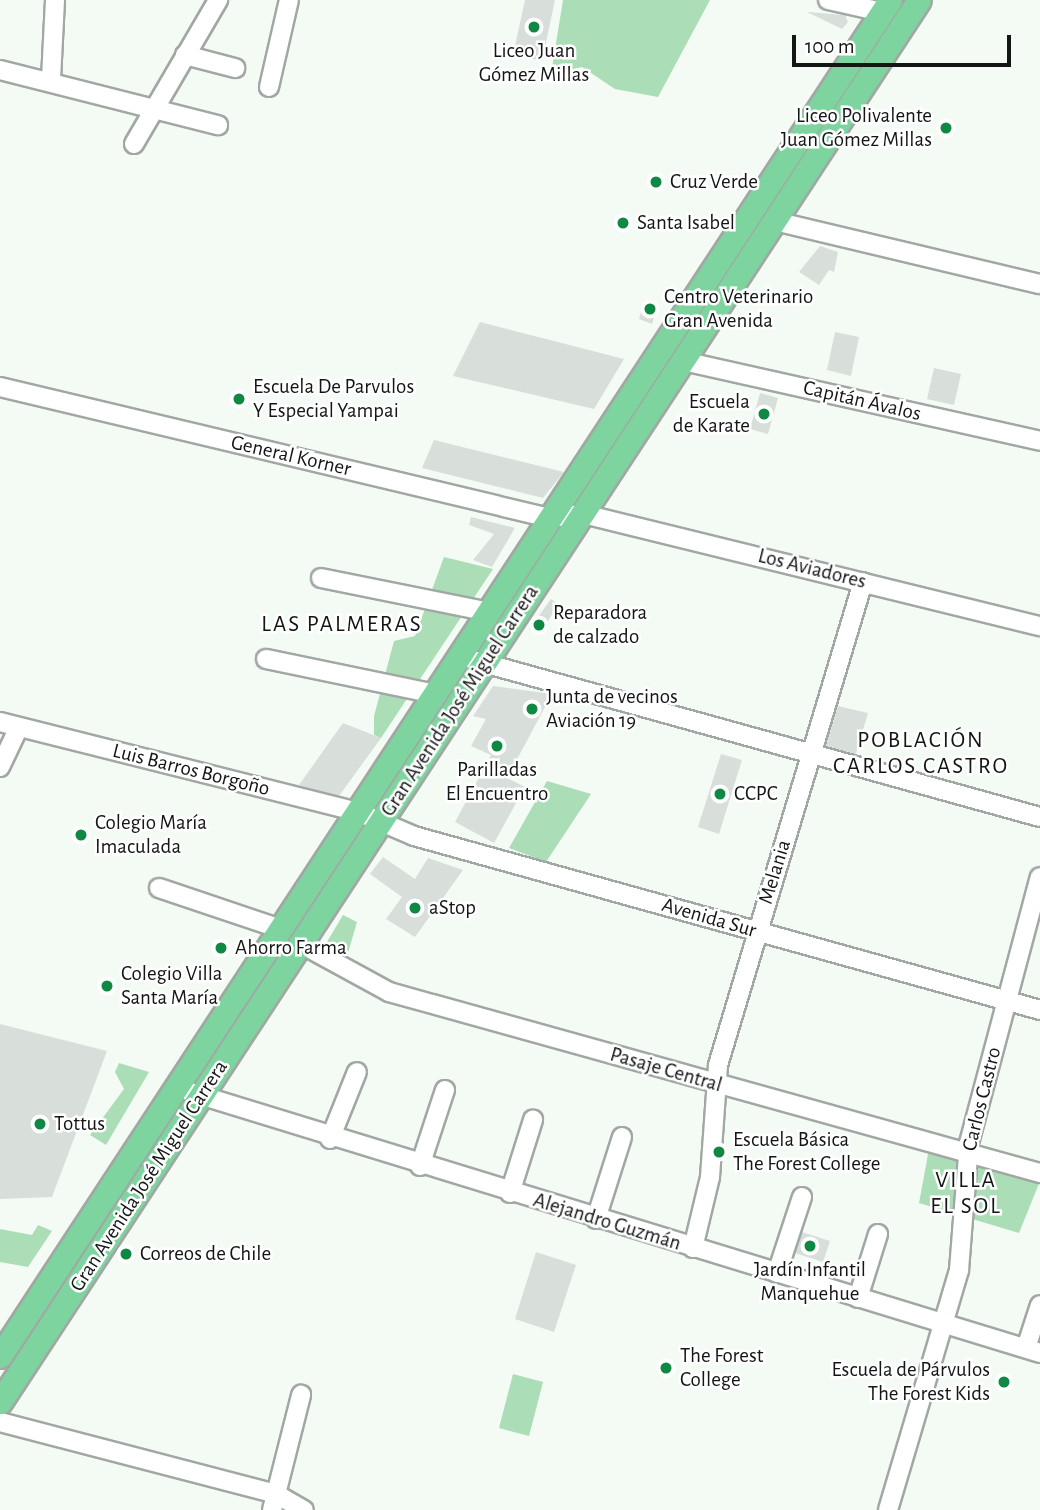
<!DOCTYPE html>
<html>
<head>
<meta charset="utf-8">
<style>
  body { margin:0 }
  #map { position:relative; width:1040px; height:1510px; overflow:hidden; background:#f4fbf5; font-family:"Alegreya Sans",sans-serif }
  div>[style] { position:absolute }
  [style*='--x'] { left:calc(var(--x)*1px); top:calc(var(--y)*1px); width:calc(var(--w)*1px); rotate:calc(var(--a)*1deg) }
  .green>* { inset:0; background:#abddb6 }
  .building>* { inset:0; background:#d8ded9 }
  .roads { filter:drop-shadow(2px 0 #a1a8a3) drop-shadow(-2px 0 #a1a8a3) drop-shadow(0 2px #a1a8a3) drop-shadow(0 -2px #a1a8a3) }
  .minor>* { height:18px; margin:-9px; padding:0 9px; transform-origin:9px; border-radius:9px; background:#fff }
  .major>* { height:23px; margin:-11.5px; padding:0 11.5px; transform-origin:11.5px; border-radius:11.5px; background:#7dd49f }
  .dots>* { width:19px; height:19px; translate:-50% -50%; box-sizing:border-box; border:4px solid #fff; border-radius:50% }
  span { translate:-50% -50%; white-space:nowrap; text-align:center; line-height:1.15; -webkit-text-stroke:5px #fff; paint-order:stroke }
  .poi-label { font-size:21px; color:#131614 }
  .right { translate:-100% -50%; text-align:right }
  .left { translate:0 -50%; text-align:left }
  .street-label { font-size:21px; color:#131614 }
  .neighbourhood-label { font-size:23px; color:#131614; letter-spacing:2px }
  .scale { position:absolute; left:792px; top:35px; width:219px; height:32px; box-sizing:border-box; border:4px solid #131614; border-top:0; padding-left:9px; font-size:21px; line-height:24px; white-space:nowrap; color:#131614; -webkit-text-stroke:5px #fff; paint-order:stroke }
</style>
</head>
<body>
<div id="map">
  <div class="green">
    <div style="clip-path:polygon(563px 0,710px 0,658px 97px,615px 89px,582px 67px,551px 74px)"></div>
    <div style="clip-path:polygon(444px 557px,493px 569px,381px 738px,374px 735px,374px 716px,394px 641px,415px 636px)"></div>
    <div style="clip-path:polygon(547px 781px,591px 794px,546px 862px,509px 848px)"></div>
    <div style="clip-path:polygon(343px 915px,357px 922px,345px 963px,321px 952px)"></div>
    <div style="clip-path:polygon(119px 1063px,149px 1072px,106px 1145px,90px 1135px,124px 1089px,115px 1072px)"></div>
    <div style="clip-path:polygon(929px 1149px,1040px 1181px,1019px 1233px,919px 1203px)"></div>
    <div style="clip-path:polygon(38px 1225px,52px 1231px,28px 1267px,0 1262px,0 1229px,32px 1235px)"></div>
    <div style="clip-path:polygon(513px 1374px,543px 1382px,529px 1436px,499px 1428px)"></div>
  </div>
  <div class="building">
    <div style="clip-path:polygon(525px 0,555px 0,542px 61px,513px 55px)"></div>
    <div style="clip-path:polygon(807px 12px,845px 15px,848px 22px,842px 29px)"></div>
    <div style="clip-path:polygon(820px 246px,838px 252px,834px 272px,829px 270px,819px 285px,799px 272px)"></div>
    <div style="clip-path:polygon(644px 302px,658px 306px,652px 324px,639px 319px)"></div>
    <div style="clip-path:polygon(480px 322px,624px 359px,594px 409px,453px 376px)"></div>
    <div style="clip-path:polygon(835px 332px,859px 337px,851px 376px,827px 370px)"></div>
    <div style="clip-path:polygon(934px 368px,961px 374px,954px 405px,927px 399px)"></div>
    <div style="clip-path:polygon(760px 393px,778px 398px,768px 434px,750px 429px)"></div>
    <div style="clip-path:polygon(434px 440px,564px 472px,543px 498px,422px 468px)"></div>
    <div style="clip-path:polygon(471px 517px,515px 528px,492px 567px,473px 560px,494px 534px,469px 525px)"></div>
    <div style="clip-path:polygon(551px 599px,558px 604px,541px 633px,529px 629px)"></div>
    <div style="clip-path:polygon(493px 686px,552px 694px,507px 778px,525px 787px,494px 843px,455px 822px,491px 755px,471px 746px,486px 719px,473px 716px)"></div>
    <div style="clip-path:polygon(838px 706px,868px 713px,856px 754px,826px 746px)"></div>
    <div style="clip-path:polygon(343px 723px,381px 738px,339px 796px,299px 785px)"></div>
    <div style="clip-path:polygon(721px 754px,742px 760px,719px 834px,698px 827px)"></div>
    <div style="clip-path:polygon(383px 857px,415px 879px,428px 858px,463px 870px,415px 937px,386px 919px,402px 897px,370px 874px)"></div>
    <div style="clip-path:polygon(0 1024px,107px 1051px,52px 1197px,0 1199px)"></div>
    <div style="clip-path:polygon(802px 1232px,830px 1241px,823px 1262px,795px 1253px)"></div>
    <div style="clip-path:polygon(536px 1252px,576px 1265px,554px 1332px,515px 1319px)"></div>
  </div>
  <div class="roads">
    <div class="minor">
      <div style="--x:828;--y:0;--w:55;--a:12.5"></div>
      <div style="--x:185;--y:55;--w:52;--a:14.6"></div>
      <div style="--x:0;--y:70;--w:225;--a:14.2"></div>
      <div style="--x:51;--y:79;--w:79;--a:-87.1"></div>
      <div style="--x:269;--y:87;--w:89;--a:-77.1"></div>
      <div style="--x:134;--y:144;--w:167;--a:-59.7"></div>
      <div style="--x:775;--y:221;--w:272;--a:13.4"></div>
      <div style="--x:683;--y:361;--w:366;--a:12.6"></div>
      <div style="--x:0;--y:387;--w:565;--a:13.4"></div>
      <div style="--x:550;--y:518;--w:33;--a:-7"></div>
      <div style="--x:583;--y:514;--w:471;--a:13.8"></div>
      <div style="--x:321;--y:578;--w:171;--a:11.4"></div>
      <div style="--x:266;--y:659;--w:173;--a:11.7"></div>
      <div style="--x:473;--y:660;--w:588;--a:15.48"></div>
      <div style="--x:0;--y:722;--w:369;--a:14.1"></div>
      <div style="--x:358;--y:812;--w:61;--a:23.2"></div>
      <div style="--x:414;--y:836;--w:650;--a:15.53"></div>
      <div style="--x:0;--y:767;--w:44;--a:-64.6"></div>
      <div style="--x:159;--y:888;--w:129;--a:18.6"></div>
      <div style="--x:301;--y:944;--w:100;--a:28.6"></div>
      <div style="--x:389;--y:992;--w:676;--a:15.54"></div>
      <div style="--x:190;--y:1092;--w:889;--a:17.07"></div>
      <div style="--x:330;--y:1139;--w:72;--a:-68.1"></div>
      <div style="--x:420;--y:1166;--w:80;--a:-71.8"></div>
      <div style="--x:510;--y:1193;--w:77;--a:-72.5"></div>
      <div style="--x:596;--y:1219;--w:86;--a:-72.4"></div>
      <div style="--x:693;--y:1248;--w:73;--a:-76.5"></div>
      <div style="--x:710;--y:1177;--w:112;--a:-85.9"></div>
      <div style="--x:718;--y:1065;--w:504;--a:-73.29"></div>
      <div style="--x:777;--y:1273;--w:80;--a:-71.8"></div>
      <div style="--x:858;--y:1298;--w:67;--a:-72.6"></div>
      <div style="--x:1026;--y:1348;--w:45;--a:-72"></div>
      <div style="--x:0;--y:1422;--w:285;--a:14.6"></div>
      <div style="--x:276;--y:1494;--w:32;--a:30"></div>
      <div style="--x:272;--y:1510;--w:119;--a:-75.8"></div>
      <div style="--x:888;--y:1510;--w:250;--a:-73.5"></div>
      <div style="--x:959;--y:1270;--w:127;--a:-85.5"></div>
      <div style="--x:969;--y:1143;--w:275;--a:-75.1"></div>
    </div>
    <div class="major">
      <div style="--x:0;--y:1356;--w:1622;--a:-56.72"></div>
      <div style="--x:0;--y:1402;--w:1676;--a:-56.76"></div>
    </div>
  </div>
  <div class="dots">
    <div style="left:534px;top:27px;background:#0e8842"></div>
    <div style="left:946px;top:128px;background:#0e8842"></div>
    <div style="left:656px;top:182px;background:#0e8842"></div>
    <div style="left:623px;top:223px;background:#0e8842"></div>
    <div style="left:650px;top:309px;background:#0e8842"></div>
    <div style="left:239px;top:399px;background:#0e8842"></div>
    <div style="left:764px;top:414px;background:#0e8842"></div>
    <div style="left:539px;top:625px;background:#0e8842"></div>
    <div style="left:532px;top:709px;background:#0e8842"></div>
    <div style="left:497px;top:746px;background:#0e8842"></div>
    <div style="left:720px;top:794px;background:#0e8842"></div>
    <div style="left:81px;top:835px;background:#0e8842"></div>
    <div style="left:415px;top:908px;background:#0e8842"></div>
    <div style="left:221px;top:948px;background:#0e8842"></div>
    <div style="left:107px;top:986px;background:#0e8842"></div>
    <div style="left:40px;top:1124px;background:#0e8842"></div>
    <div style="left:719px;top:1152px;background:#0e8842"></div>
    <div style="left:810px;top:1246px;background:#0e8842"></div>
    <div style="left:126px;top:1254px;background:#0e8842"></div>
    <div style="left:666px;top:1368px;background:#0e8842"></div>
    <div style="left:1004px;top:1382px;background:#0e8842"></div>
  </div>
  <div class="poi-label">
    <span style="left:534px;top:63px">Liceo Juan<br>Gómez Millas</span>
    <span class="right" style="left:932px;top:128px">Liceo Polivalente<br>Juan Gómez Millas</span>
    <span class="left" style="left:670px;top:182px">Cruz Verde</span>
    <span class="left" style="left:637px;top:223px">Santa Isabel</span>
    <span class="left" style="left:664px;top:309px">Centro Veterinario<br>Gran Avenida</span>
    <span class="left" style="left:253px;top:399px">Escuela De Parvulos<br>Y Especial Yampai</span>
    <span class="right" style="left:750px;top:414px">Escuela<br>de Karate</span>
    <span class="left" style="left:553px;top:625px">Reparadora<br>de calzado</span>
    <span class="left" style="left:546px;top:709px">Junta de vecinos<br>Aviación 19</span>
    <span style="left:497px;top:782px">Parilladas<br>El Encuentro</span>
    <span class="left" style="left:734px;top:794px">CCPC</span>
    <span class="left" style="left:95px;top:835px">Colegio María<br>Imaculada</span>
    <span class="left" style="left:429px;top:908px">aStop</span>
    <span class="left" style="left:235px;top:948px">Ahorro Farma</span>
    <span class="left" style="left:121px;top:986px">Colegio Villa<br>Santa María</span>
    <span class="left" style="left:54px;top:1124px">Tottus</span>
    <span class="left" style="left:733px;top:1152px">Escuela Básica<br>The Forest College</span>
    <span class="left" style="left:140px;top:1254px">Correos de Chile</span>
    <span style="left:810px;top:1282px">Jardín Infantil<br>Manquehue</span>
    <span class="left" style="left:680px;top:1368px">The Forest<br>College</span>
    <span class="right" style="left:990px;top:1382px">Escuela de Párvulos<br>The Forest Kids</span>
  </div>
  <div class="street-label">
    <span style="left:862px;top:401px;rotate:13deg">Capitán Ávalos</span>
    <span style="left:291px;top:456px;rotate:13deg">General Korner</span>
    <span style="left:812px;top:569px;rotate:14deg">Los Aviadores</span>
    <span style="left:460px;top:701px;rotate:-57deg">Gran Avenida José Miguel Carrera</span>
    <span style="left:191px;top:770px;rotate:14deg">Luis Barros Borgoño</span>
    <span style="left:775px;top:872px;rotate:-73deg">Melania</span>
    <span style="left:709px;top:918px;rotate:16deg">Avenida Sur</span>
    <span style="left:666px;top:1070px;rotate:16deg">Pasaje Central</span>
    <span style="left:982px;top:1099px;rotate:-76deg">Carlos Castro</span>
    <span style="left:149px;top:1176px;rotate:-57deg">Gran Avenida José Miguel Carrera</span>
    <span style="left:607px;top:1222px;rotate:17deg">Alejandro Guzmán</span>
  </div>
  <div class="neighbourhood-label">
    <span style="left:342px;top:625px">LAS PALMERAS</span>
    <span style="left:921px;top:754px">POBLACIÓN<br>CARLOS CASTRO</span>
    <span style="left:966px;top:1194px">VILLA<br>EL SOL</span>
  </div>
  <div class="scale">100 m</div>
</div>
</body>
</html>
